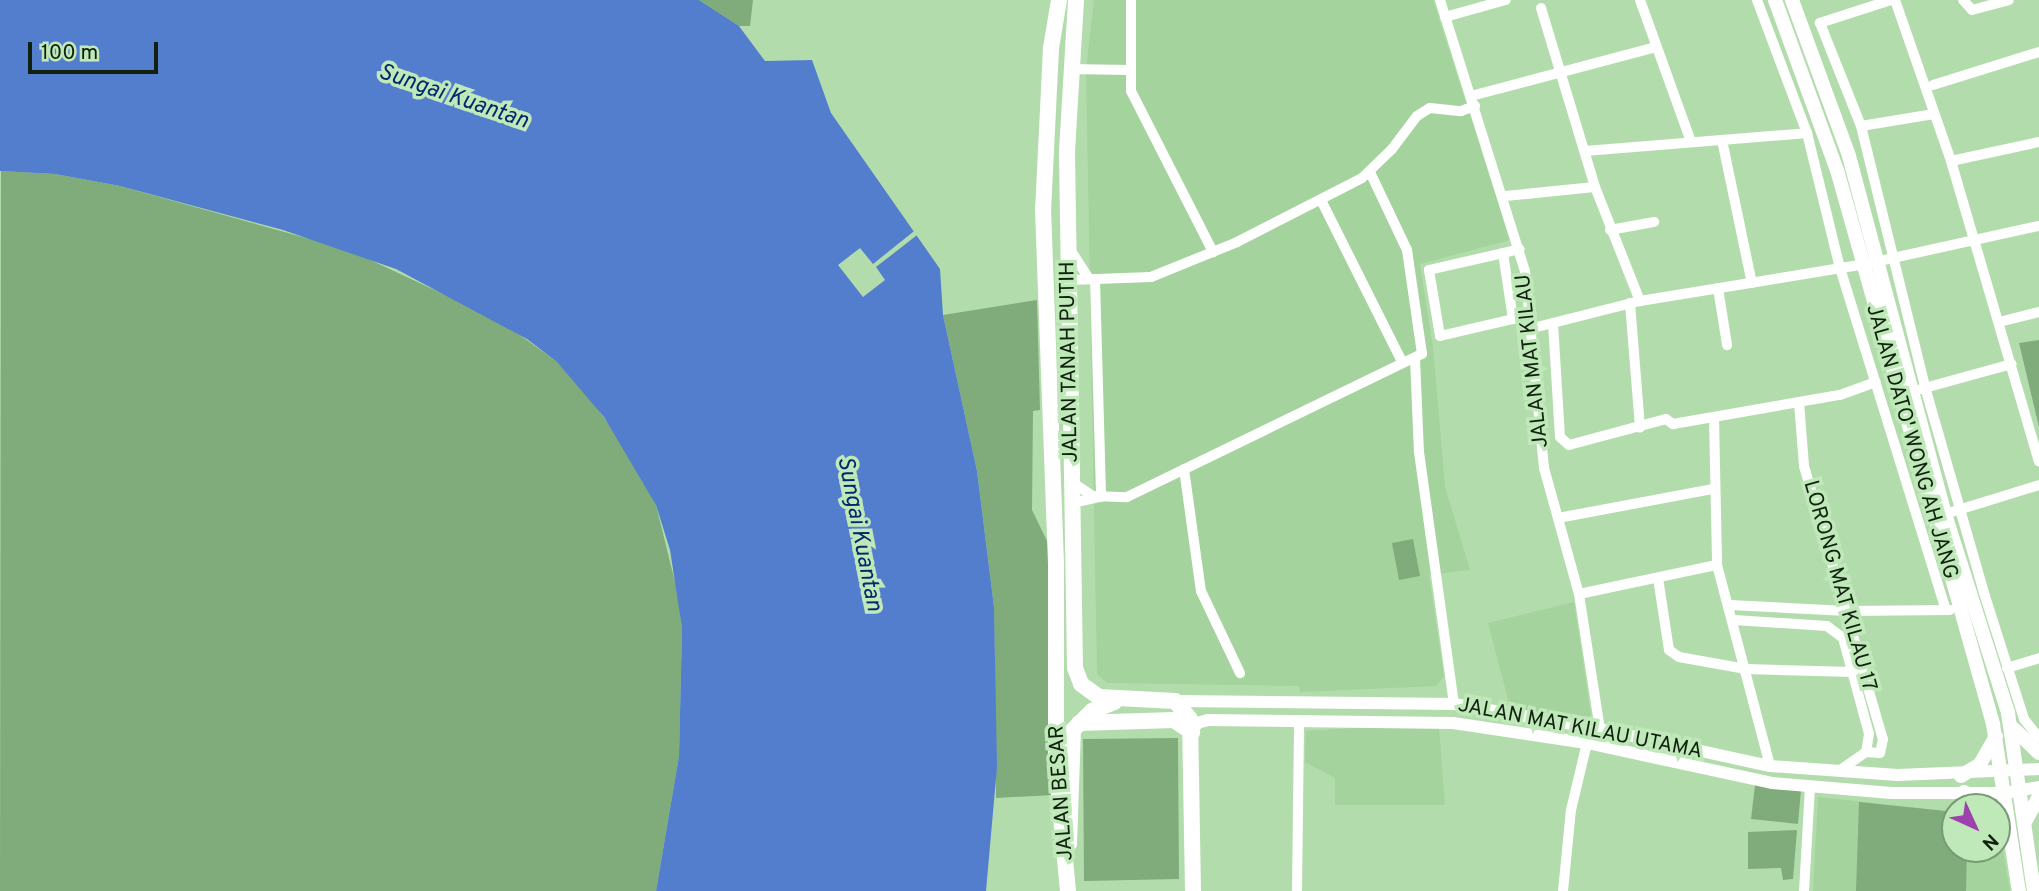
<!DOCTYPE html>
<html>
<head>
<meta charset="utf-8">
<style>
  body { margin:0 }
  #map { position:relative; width:2039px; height:891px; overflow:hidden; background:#b3dcac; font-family:Overpass,sans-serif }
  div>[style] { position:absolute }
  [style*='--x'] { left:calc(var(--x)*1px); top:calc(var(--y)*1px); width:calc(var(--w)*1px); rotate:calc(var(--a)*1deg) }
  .built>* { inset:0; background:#a4d39d }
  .green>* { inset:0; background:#80ab7a }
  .water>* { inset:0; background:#537ecd }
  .pier>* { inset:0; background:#b3dcac }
  .minor>* { height:10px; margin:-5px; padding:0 5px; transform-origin:5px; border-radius:5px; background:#fff }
  .tertiary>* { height:12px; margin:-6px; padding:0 6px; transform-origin:6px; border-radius:6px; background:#fff }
  .secondary>* { height:14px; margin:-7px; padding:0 7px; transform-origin:7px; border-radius:7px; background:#fff }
  .trunk>* { height:16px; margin:-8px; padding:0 8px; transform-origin:8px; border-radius:8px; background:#fff }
  span { translate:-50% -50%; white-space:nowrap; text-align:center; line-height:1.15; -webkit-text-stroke:7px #bfe9b9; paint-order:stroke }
  .street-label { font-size:21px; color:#11200f }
  .water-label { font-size:23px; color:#03286e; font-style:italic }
  .north { position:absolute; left:1941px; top:793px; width:70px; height:70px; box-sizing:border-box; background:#bfe9b9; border:2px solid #799975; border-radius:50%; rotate:135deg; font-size:19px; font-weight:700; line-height:28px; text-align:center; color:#11200f }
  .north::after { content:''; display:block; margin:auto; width:24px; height:32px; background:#9d42ad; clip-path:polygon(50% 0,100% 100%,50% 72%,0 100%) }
  .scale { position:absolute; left:28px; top:42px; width:130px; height:32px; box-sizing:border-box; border:4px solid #11200f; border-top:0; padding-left:9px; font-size:21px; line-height:24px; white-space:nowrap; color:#11200f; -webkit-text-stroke:5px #bfe9b9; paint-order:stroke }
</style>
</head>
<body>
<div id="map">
  <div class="built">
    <div style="clip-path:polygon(1094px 0,1433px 0,1510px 240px,1420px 264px,1433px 347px,1445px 487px,1470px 570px,1429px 575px,1444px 676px,1436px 686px,1300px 692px,1299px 686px,1107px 683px,1097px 674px,1086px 69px)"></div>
    <div style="clip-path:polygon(1574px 602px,1591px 715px,1578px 723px,1510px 707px,1488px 623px)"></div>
    <div style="clip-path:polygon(1369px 727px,1439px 728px,1445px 805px,1335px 805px,1335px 778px,1305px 762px,1306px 731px)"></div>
    <div style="clip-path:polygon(1818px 797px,1955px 812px,1955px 849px,1997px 849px,1997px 816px,2010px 891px,1813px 891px)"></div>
  </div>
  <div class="green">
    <div style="clip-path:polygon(699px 0,753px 0,750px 26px,739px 26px)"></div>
    <div style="clip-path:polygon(1px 171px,55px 174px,120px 186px,349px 250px,501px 321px,557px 362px,584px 390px,631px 455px,656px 505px,677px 590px,682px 628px,679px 756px,656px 891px,0 891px)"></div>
    <div style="clip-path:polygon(1037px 300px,1040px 410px,1033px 411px,1032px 510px,1049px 545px,1054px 795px,996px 798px,994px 607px,977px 471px,943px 315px)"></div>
    <div style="clip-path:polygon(2039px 340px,2039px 427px,2019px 343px)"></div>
    <div style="clip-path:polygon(1413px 539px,1420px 576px,1399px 580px,1392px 543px)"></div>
    <div style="clip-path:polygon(1178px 738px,1179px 879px,1084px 881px,1083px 739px)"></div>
    <div style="clip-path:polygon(1755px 785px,1801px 790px,1798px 824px,1751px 819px)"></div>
    <div style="clip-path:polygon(1859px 802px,1955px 812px,1955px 849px,1967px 849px,1966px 891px,1856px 891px)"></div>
    <div style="clip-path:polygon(1797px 830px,1793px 879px,1783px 880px,1781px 868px,1748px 869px,1748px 832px)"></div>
  </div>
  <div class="water">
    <div style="clip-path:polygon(0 0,699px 0,739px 26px,765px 61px,812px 60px,831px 113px,940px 269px,943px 315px,977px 471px,994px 607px,997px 767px,986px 891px,656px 891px,679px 756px,682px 628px,670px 550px,656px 505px,604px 417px,557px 362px,527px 339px,396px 269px,283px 230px,120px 186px,55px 174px,0 171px)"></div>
  </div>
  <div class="pier">
    <div style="clip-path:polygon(918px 228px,921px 232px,876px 267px,885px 280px,863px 297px,838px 265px,860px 248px,873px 264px)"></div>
  </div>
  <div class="minor">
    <div style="--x:1131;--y:0;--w:91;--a:90"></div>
    <div style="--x:1131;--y:91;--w:181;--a:63"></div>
    <div style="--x:1440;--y:0;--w:284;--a:72.6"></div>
    <div style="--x:1525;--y:271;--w:198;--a:84.5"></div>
    <div style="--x:1544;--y:468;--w:131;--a:74.5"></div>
    <div style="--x:1579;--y:594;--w:137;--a:81.2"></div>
    <div style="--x:1640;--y:0;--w:151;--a:70.2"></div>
    <div style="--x:1757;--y:0;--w:142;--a:69.4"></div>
    <div style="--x:1807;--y:133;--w:139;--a:76.3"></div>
    <div style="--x:1840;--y:268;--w:358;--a:72.8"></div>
    <div style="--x:1891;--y:0;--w:75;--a:162.1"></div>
    <div style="--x:1820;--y:23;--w:111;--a:68.3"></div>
    <div style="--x:1861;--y:126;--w:269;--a:76.2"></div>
    <div style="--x:1925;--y:387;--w:217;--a:74"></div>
    <div style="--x:1985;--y:596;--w:129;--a:72.4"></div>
    <div style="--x:2024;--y:719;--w:24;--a:52"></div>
    <div style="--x:1895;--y:0;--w:170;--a:70.8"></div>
    <div style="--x:1951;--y:161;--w:313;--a:73.7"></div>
    <div style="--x:1963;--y:0;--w:13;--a:48"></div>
    <div style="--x:1972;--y:10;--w:38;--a:-15"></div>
    <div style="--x:1541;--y:8;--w:187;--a:73.2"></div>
    <div style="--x:1595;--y:187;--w:123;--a:68.5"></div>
    <div style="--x:1445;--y:17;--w:63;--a:-15.6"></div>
    <div style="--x:1069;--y:69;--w:61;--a:0.9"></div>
    <div style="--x:1933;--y:85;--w:111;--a:-17.3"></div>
    <div style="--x:1471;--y:96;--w:192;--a:-14.8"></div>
    <div style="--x:1861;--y:126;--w:74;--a:-9.3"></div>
    <div style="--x:1722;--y:140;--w:146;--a:78.2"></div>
    <div style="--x:1585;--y:151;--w:223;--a:-4.6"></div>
    <div style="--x:1951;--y:161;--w:90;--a:-12.2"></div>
    <div style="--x:1505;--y:196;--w:90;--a:-5.7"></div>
    <div style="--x:1321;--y:200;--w:181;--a:63.4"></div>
    <div style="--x:1610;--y:230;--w:45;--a:-10.3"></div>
    <div style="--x:1503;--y:253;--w:67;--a:81.4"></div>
    <div style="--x:1513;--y:319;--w:75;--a:166.9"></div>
    <div style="--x:1440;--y:336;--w:67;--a:-99.5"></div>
    <div style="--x:1429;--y:270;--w:76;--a:-12.9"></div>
    <div style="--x:1503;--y:253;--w:17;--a:-13"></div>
    <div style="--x:1073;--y:254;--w:30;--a:57"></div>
    <div style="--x:1095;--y:279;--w:218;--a:88.4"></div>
    <div style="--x:1069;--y:280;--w:82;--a:-2.1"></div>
    <div style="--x:1151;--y:277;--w:93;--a:-22.1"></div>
    <div style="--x:1237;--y:242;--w:140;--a:-27.1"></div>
    <div style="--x:1362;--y:178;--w:42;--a:-44"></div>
    <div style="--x:1392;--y:149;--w:41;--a:-52.9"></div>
    <div style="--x:1417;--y:116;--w:15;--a:-32"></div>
    <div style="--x:1430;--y:108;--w:31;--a:6"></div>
    <div style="--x:1461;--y:111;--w:15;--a:-20"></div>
    <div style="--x:1718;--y:288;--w:58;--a:81"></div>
    <div style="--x:1630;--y:303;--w:125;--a:85.4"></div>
    <div style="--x:1999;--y:322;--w:41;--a:-14"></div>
    <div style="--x:1553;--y:323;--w:114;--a:86.5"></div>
    <div style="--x:1560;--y:437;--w:12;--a:42"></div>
    <div style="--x:1569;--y:445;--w:100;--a:-15"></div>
    <div style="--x:1666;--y:419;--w:9;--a:36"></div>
    <div style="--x:1673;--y:424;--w:169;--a:-9.9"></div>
    <div style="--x:1840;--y:395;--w:38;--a:-20"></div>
    <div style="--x:1533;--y:328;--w:110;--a:-14.2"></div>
    <div style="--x:1640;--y:301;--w:224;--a:-9.3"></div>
    <div style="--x:1861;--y:265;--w:182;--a:-12.4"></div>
    <div style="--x:1415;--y:358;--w:94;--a:87.6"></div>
    <div style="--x:1419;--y:452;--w:254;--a:82.1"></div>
    <div style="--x:1921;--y:389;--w:94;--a:-15.4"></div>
    <div style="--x:1799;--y:402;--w:64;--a:85.5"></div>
    <div style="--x:1804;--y:466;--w:284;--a:73.9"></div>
    <div style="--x:1883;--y:739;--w:14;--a:102"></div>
    <div style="--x:1880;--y:753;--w:14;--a:-176"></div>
    <div style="--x:1714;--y:417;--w:148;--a:88.8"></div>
    <div style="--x:1717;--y:565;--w:208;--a:75.2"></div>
    <div style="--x:1184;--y:469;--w:123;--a:82.1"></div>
    <div style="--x:1201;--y:591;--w:91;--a:64.6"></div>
    <div style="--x:1073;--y:483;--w:24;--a:33"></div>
    <div style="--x:1093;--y:496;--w:34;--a:2"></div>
    <div style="--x:1127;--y:497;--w:328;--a:-25.9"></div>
    <div style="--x:1422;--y:354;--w:105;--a:-98.2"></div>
    <div style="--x:1407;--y:250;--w:86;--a:-115.4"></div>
    <div style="--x:1072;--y:503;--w:29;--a:-12"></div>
    <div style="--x:1945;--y:514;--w:98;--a:-17.1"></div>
    <div style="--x:1558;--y:518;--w:158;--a:-10.6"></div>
    <div style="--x:1658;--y:578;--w:73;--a:81.3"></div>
    <div style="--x:1669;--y:650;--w:12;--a:35"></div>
    <div style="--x:1679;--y:657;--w:68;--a:10.2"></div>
    <div style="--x:1746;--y:669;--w:107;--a:1.6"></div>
    <div style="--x:1579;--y:594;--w:141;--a:-11.9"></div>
    <div style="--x:1730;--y:605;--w:117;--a:2.9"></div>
    <div style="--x:1847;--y:611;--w:103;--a:-0.6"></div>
    <div style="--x:1734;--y:620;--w:93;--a:3.7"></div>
    <div style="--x:1827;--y:626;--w:20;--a:37"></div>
    <div style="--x:1843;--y:638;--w:99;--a:74.8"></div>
    <div style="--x:1869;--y:734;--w:18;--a:99"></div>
    <div style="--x:1866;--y:752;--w:33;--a:145"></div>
    <div style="--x:2007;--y:668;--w:34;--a:-17"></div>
    <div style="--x:1297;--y:891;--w:171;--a:-89.3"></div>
    <div style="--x:1563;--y:891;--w:81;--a:-84.4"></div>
    <div style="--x:1571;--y:810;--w:69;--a:-76.6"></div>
    <div style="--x:1804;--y:891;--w:105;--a:-86.7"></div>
  </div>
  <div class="tertiary">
    <div style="--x:1175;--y:701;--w:279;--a:0.6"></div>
    <div style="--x:1454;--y:704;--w:148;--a:9.7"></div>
    <div style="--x:1600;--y:729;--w:174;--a:12.3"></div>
    <div style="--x:1770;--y:766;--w:128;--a:4"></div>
    <div style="--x:1898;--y:775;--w:141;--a:-2.4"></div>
    <div style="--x:1192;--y:732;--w:10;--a:-61"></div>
    <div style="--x:1197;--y:723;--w:11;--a:-15"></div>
    <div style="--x:1208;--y:720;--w:245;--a:0.7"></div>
    <div style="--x:1453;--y:723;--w:135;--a:8.5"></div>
    <div style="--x:1587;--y:743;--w:189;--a:12.2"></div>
    <div style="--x:1772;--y:783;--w:120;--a:4.8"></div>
    <div style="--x:1892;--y:793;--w:113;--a:0"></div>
    <div style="--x:2005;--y:793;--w:35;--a:-10"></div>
  </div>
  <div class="secondary">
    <div style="--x:1775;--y:0;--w:181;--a:70"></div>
    <div style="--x:1837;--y:170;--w:576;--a:74.27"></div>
    <div style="--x:1993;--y:724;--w:169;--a:81.2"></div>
    <div style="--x:1792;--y:0;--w:166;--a:69.9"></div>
    <div style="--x:1849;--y:156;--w:371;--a:75"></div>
    <div style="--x:1945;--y:514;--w:209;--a:72.4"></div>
    <div style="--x:2008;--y:713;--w:180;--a:81.7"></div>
    <div style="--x:2013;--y:728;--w:36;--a:44"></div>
    <div style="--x:1961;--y:776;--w:22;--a:-32"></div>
    <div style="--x:1980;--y:764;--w:32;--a:-60"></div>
    <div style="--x:1964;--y:792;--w:34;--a:27"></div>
    <div style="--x:2026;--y:820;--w:26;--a:-61"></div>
  </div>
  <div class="trunk">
    <div style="--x:1059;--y:0;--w:49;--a:99.5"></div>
    <div style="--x:1051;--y:48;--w:161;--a:92.8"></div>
    <div style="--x:1043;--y:209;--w:357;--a:87.9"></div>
    <div style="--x:1056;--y:566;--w:198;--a:90"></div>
    <div style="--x:1056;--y:764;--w:128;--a:84.6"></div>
    <div style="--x:1076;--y:0;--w:153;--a:93.4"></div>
    <div style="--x:1067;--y:153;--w:515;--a:89.11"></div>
    <div style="--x:1075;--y:668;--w:17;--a:69"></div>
    <div style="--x:1081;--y:684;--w:22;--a:36"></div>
    <div style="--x:1099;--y:697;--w:76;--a:3"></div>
    <div style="--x:1175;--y:701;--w:23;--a:50"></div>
    <div style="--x:1190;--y:719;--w:172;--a:89"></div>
    <div style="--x:1079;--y:723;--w:95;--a:-1.8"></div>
    <div style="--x:1174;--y:720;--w:22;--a:34"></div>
    <div style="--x:1069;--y:844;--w:114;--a:-88"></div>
    <div style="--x:1073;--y:730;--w:27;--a:-45"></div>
    <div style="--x:1092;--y:711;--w:24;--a:-22"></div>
  </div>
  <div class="street-label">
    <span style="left:1533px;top:361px;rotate:-96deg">JALAN MAT KILAU</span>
    <span style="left:1070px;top:362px;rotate:-91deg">JALAN TANAH PUTIH</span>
    <span style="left:1911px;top:442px;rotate:74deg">JALAN DATO' WONG AH JANG</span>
    <span style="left:1839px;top:586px;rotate:74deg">LORONG MAT KILAU 17</span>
    <span style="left:1580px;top:729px;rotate:11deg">JALAN MAT KILAU UTAMA</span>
    <span style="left:1062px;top:793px;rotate:-94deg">JALAN BESAR</span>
  </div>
  <div class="water-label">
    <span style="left:453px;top:98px;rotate:19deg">Sungai Kuantan</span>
    <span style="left:858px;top:534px;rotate:79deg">Sungai Kuantan</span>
  </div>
  <div class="north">N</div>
  <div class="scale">100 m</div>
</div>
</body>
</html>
